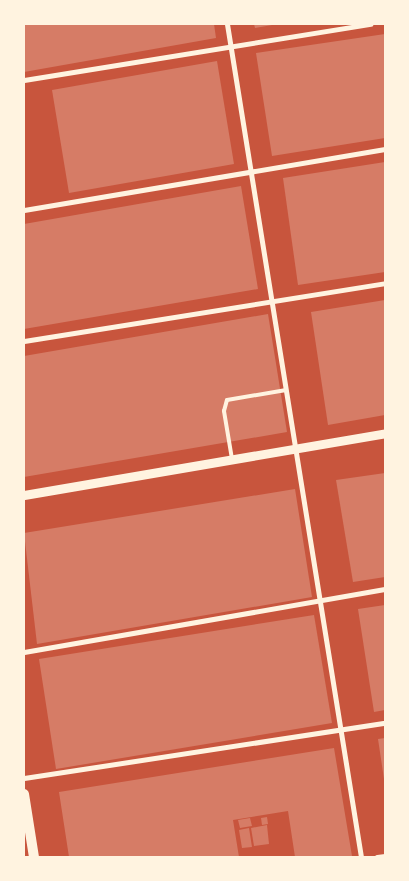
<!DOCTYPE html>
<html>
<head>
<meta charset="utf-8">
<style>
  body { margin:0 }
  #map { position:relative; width:409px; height:881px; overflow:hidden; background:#c8553d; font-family:"Noto Sans",sans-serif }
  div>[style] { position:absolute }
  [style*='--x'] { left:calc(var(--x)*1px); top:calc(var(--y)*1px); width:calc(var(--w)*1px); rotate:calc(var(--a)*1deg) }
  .building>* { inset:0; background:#d67c66 }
  .service>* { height:4px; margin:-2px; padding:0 2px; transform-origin:2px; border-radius:2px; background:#fff3e0 }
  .minor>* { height:5px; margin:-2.5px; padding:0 2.5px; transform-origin:2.5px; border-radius:2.5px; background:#fff3e0 }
  .tertiary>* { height:9px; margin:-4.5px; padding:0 4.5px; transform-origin:4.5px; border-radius:4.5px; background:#fff3e0 }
  .secondary>* { height:10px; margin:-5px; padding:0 5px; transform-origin:5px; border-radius:5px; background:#fff3e0 }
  span { translate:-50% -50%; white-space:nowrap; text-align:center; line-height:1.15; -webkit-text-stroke:5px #fff3e0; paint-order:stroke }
  .frame { position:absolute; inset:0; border:25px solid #fff3e0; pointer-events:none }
</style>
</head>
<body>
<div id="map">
  <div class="building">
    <div style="clip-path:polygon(24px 24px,214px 24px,216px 38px,24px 72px)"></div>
    <div style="clip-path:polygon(254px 24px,272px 24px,272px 25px,255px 28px)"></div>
    <div style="clip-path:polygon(385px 34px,385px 138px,272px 156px,256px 53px)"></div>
    <div style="clip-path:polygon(217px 61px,234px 164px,69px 193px,52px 90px)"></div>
    <div style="clip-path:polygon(385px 162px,385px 272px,298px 285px,283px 178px)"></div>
    <div style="clip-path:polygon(241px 186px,258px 289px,24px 329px,24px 224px)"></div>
    <div style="clip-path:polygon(385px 300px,385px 415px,328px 425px,311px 312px)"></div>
    <div style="clip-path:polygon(268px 314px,287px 432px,24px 477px,24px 356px)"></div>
    <div style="clip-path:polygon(385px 473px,385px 577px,353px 582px,336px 480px)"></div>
    <div style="clip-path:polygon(295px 489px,312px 597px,37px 644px,24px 533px)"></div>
    <div style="clip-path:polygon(385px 605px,385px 710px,374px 712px,358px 609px)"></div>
    <div style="clip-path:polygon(314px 615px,332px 723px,56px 769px,39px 659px)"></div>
    <div style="clip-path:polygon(385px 738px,385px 778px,384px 779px,378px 739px)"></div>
    <div style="clip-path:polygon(334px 748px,352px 856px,295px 857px,288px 811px,233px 820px,239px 857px,69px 857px,59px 792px)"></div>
    <div style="clip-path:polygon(267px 817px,268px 824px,262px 825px,261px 818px)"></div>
    <div style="clip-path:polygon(250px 818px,252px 826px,240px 828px,238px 820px)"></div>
    <div style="clip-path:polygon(267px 825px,269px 844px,254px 846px,251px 828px)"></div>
    <div style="clip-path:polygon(249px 828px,252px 847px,242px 848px,239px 830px)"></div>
  </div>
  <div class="service">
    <div style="--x:232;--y:459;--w:49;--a:-99.5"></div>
    <div style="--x:224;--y:411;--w:11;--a:-75"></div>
    <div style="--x:227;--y:400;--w:60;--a:-9.6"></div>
  </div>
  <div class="minor">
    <div style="--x:227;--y:24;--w:844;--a:80.86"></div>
    <div style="--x:24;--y:80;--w:351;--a:-9.2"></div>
    <div style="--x:24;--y:210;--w:366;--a:-9.6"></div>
    <div style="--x:24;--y:341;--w:366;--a:-9.1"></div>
    <div style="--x:24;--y:652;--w:366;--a:-9.9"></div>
    <div style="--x:24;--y:778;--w:365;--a:-8.7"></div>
    <div style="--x:377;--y:857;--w:8;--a:-7"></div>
  </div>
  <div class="tertiary">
    <div style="--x:24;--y:495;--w:366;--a:-9.7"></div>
  </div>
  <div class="secondary">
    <div style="--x:24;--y:794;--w:64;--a:81"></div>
  </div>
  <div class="frame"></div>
</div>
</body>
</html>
